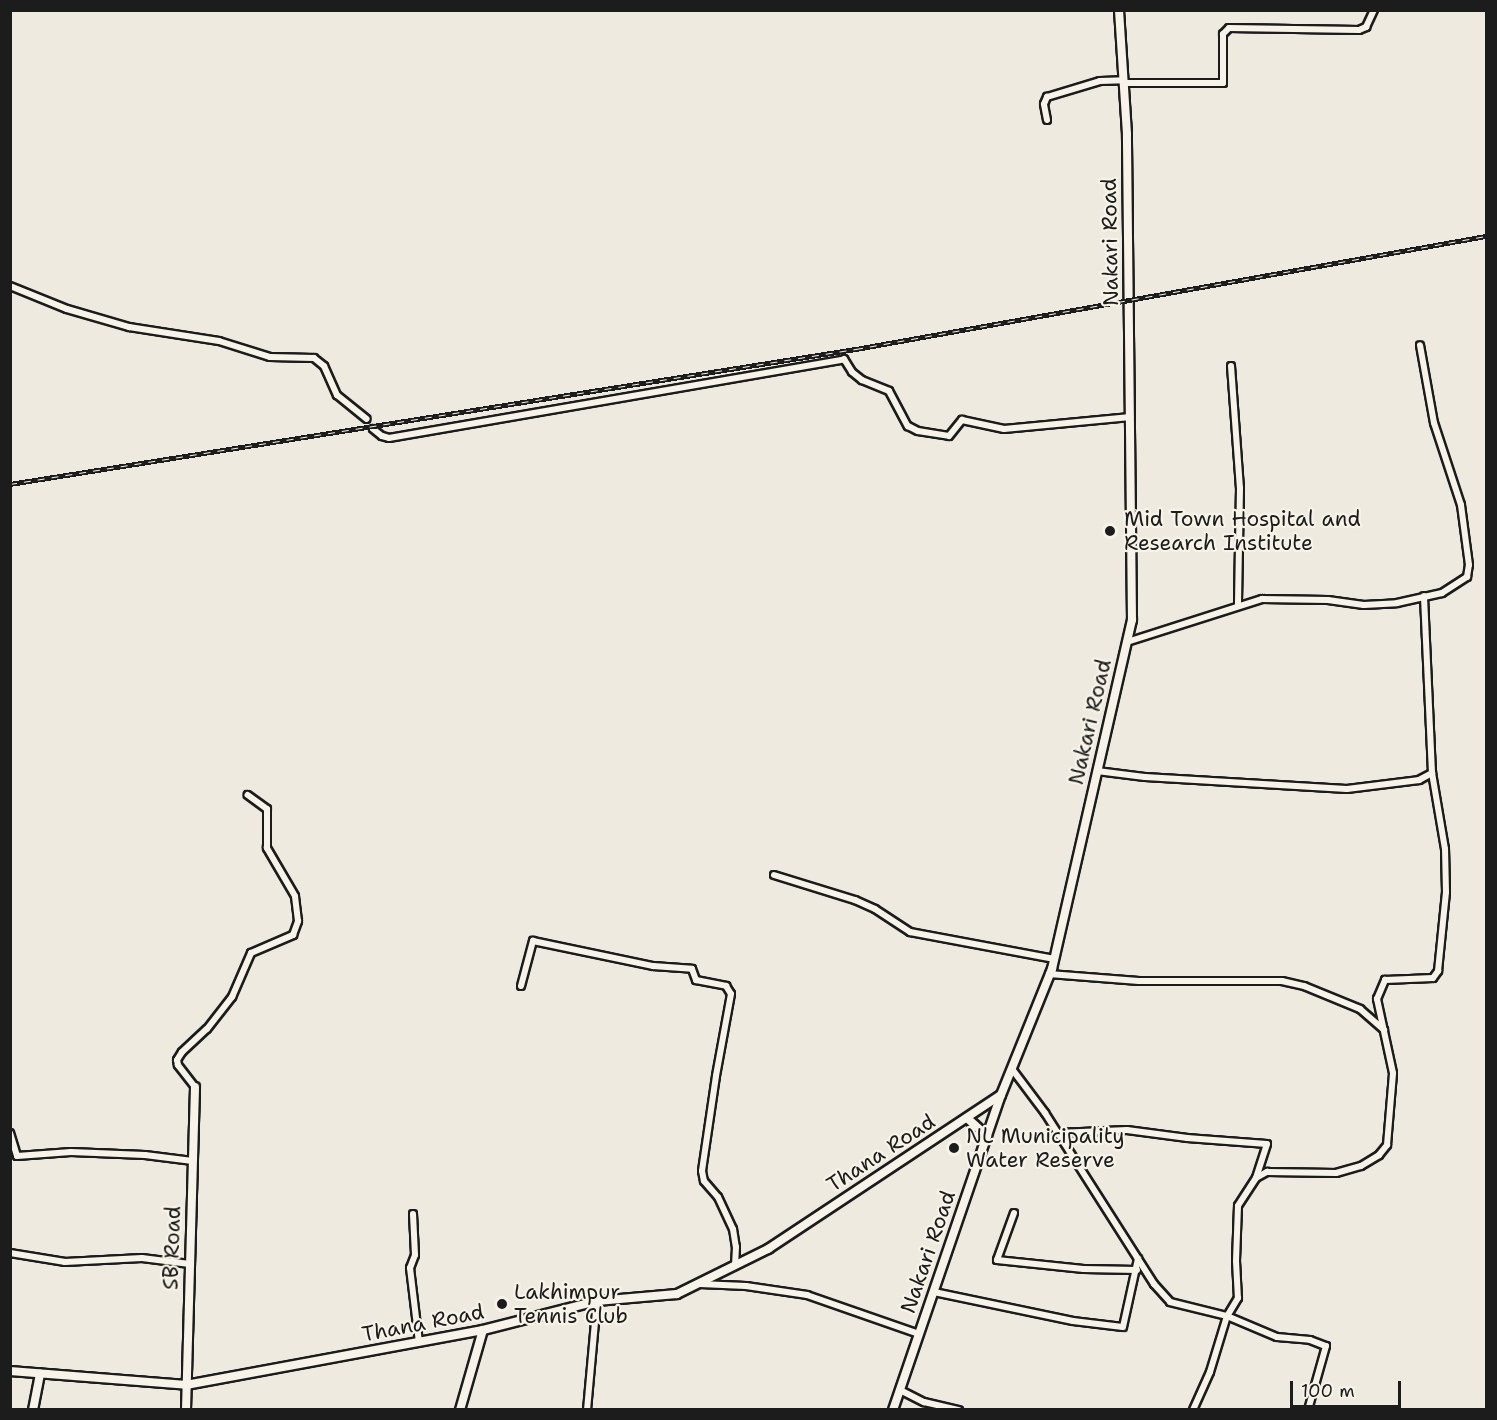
<!DOCTYPE html>
<html>
<head>
<meta charset="utf-8">
<style>
  body { margin:0 }
  #map { position:relative; width:1497px; height:1420px; overflow:hidden; background:#eeeae0; font-family:"Shantell Sans",sans-serif }
  div>[style] { position:absolute }
  [style*='--x'] { left:calc(var(--x)*1px); top:calc(var(--y)*1px); width:calc(var(--w)*1px); rotate:calc(var(--a)*1deg) }
  .roads { filter:drop-shadow(2px 0 #1c1c1c) drop-shadow(-2px 0 #1c1c1c) drop-shadow(0 2px #1c1c1c) drop-shadow(0 -2px #1c1c1c) }
  .street>* { height:6px; margin:-3px; padding:0 3px; transform-origin:3px; border-radius:3px; background:#f7f3e8 }
  .secondary>* { height:8px; margin:-4px; padding:0 4px; transform-origin:4px; border-radius:4px; background:#f7f3e8 }
  .rail>* { height:4.5px; margin-top:-2.25px; transform-origin:0; background:repeating-linear-gradient(90deg,#f7f3e8 0 7px,#1c1c1c 0 14px); box-sizing:border-box; border-block:2px solid #1c1c1c }
  .dots>* { width:16px; height:16px; translate:-50% -50%; box-sizing:border-box; border:3px solid #f7f3e8; border-radius:50% }
  span { translate:-50% -50%; white-space:nowrap; text-align:center; line-height:1.15; -webkit-text-stroke:4.5px #f7f3e8; paint-order:stroke }
  .street-label { font-size:21px; color:#1c1c1c }
  .poi-label { font-size:21px; color:#1c1c1c }
  .left { translate:0 -50%; text-align:left }
  .frame { position:absolute; inset:0; border:12px solid #1c1c1c; pointer-events:none }
  .scale { position:absolute; left:1290px; top:1381px; width:111px; height:27px; box-sizing:border-box; border:3px solid #1c1c1c; border-top:0; padding-left:8px; font-size:18px; line-height:21px; white-space:nowrap; color:#1c1c1c; -webkit-text-stroke:4px #f7f3e8; paint-order:stroke }
</style>
</head>
<body>
<div id="map">
  <div class="roads">
    <div class="street">
      <div style="--x:1124;--y:83;--w:99;--a:0"></div>
      <div style="--x:1223;--y:83;--w:49;--a:-90"></div>
      <div style="--x:1223;--y:34;--w:8;--a:-45"></div>
      <div style="--x:1229;--y:28;--w:130;--a:0.9"></div>
      <div style="--x:1359;--y:30;--w:8;--a:-23"></div>
      <div style="--x:1366;--y:27;--w:19;--a:-65"></div>
      <div style="--x:1047;--y:120;--w:16;--a:-101"></div>
      <div style="--x:1044;--y:104;--w:8;--a:-67"></div>
      <div style="--x:1047;--y:97;--w:55;--a:-16.8"></div>
      <div style="--x:1100;--y:81;--w:24;--a:-2"></div>
      <div style="--x:10;--y:286;--w:61;--a:22"></div>
      <div style="--x:67;--y:309;--w:65;--a:16.2"></div>
      <div style="--x:129;--y:327;--w:91;--a:8.8"></div>
      <div style="--x:219;--y:341;--w:53;--a:17.4"></div>
      <div style="--x:270;--y:357;--w:44;--a:1.3"></div>
      <div style="--x:314;--y:358;--w:13;--a:39"></div>
      <div style="--x:324;--y:366;--w:32;--a:66"></div>
      <div style="--x:337;--y:395;--w:38;--a:39"></div>
      <div style="--x:1231;--y:366;--w:122;--a:85.8"></div>
      <div style="--x:1240;--y:488;--w:116;--a:91"></div>
      <div style="--x:373;--y:429;--w:11;--a:38"></div>
      <div style="--x:382;--y:436;--w:7;--a:16"></div>
      <div style="--x:389;--y:438;--w:462;--a:-9.8"></div>
      <div style="--x:844;--y:359;--w:15;--a:58"></div>
      <div style="--x:852;--y:372;--w:13;--a:39"></div>
      <div style="--x:862;--y:380;--w:29;--a:22"></div>
      <div style="--x:889;--y:391;--w:40;--a:62"></div>
      <div style="--x:908;--y:426;--w:11;--a:27"></div>
      <div style="--x:918;--y:431;--w:31;--a:9"></div>
      <div style="--x:949;--y:436;--w:21;--a:-51"></div>
      <div style="--x:962;--y:420;--w:43;--a:12.1"></div>
      <div style="--x:1004;--y:429;--w:127;--a:-5.4"></div>
      <div style="--x:1127;--y:642;--w:142;--a:-17.7"></div>
      <div style="--x:1262;--y:599;--w:66;--a:0.9"></div>
      <div style="--x:1328;--y:600;--w:36;--a:8"></div>
      <div style="--x:1364;--y:605;--w:33;--a:-3"></div>
      <div style="--x:1397;--y:603;--w:46;--a:-12.5"></div>
      <div style="--x:1442;--y:593;--w:30;--a:-33"></div>
      <div style="--x:1467;--y:577;--w:12;--a:-81"></div>
      <div style="--x:1469;--y:565;--w:61;--a:-97.6"></div>
      <div style="--x:1461;--y:505;--w:86;--a:-108.2"></div>
      <div style="--x:1434;--y:423;--w:79;--a:-100.2"></div>
      <div style="--x:1097;--y:771;--w:48;--a:7.1"></div>
      <div style="--x:1145;--y:777;--w:202;--a:3.4"></div>
      <div style="--x:1347;--y:789;--w:73;--a:-7.1"></div>
      <div style="--x:1419;--y:780;--w:15;--a:-28"></div>
      <div style="--x:1432;--y:773;--w:177;--a:-92.6"></div>
      <div style="--x:774;--y:875;--w:85;--a:17.2"></div>
      <div style="--x:855;--y:900;--w:22;--a:24"></div>
      <div style="--x:875;--y:909;--w:42;--a:33.3"></div>
      <div style="--x:910;--y:932;--w:147;--a:10.6"></div>
      <div style="--x:1049;--y:974;--w:90;--a:4.4"></div>
      <div style="--x:1139;--y:981;--w:143;--a:0"></div>
      <div style="--x:1282;--y:981;--w:23;--a:13"></div>
      <div style="--x:1304;--y:986;--w:61;--a:22.3"></div>
      <div style="--x:1360;--y:1009;--w:32;--a:41"></div>
      <div style="--x:521;--y:986;--w:47;--a:-75.1"></div>
      <div style="--x:533;--y:941;--w:123;--a:11.8"></div>
      <div style="--x:653;--y:966;--w:39;--a:4"></div>
      <div style="--x:692;--y:969;--w:12;--a:70"></div>
      <div style="--x:696;--y:980;--w:31;--a:11"></div>
      <div style="--x:726;--y:986;--w:9;--a:58"></div>
      <div style="--x:731;--y:994;--w:83;--a:100.4"></div>
      <div style="--x:716;--y:1076;--w:96;--a:98.4"></div>
      <div style="--x:702;--y:1171;--w:10;--a:79"></div>
      <div style="--x:704;--y:1181;--w:21;--a:49"></div>
      <div style="--x:718;--y:1197;--w:35;--a:65"></div>
      <div style="--x:733;--y:1229;--w:18;--a:81"></div>
      <div style="--x:736;--y:1247;--w:18;--a:93"></div>
      <div style="--x:1012;--y:1069;--w:55;--a:53.1"></div>
      <div style="--x:1045;--y:1113;--w:203;--a:57.5"></div>
      <div style="--x:1154;--y:1284;--w:24;--a:48"></div>
      <div style="--x:1170;--y:1302;--w:59;--a:13.8"></div>
      <div style="--x:1227;--y:1316;--w:59;--a:106.9"></div>
      <div style="--x:1210;--y:1372;--w:42;--a:114.1"></div>
      <div style="--x:195;--y:1087;--w:28;--a:-128"></div>
      <div style="--x:178;--y:1065;--w:5;--a:-101"></div>
      <div style="--x:177;--y:1060;--w:9;--a:-58"></div>
      <div style="--x:182;--y:1052;--w:34;--a:-43"></div>
      <div style="--x:207;--y:1029;--w:41;--a:-52"></div>
      <div style="--x:232;--y:997;--w:48;--a:-66.6"></div>
      <div style="--x:251;--y:953;--w:46;--a:-23.2"></div>
      <div style="--x:293;--y:935;--w:15;--a:-70"></div>
      <div style="--x:298;--y:921;--w:25;--a:-97"></div>
      <div style="--x:295;--y:896;--w:56;--a:-120.3"></div>
      <div style="--x:267;--y:848;--w:39;--a:-90"></div>
      <div style="--x:267;--y:809;--w:24;--a:-144"></div>
      <div style="--x:10;--y:1133;--w:24;--a:73"></div>
      <div style="--x:17;--y:1156;--w:54;--a:-4.2"></div>
      <div style="--x:71;--y:1152;--w:74;--a:2.3"></div>
      <div style="--x:145;--y:1155;--w:48;--a:7.1"></div>
      <div style="--x:1058;--y:1133;--w:69;--a:-2.5"></div>
      <div style="--x:1127;--y:1130;--w:61;--a:7.6"></div>
      <div style="--x:1187;--y:1138;--w:80;--a:4.3"></div>
      <div style="--x:1267;--y:1144;--w:36;--a:108"></div>
      <div style="--x:1256;--y:1178;--w:33;--a:123"></div>
      <div style="--x:1238;--y:1206;--w:55;--a:92.1"></div>
      <div style="--x:1236;--y:1261;--w:37;--a:87"></div>
      <div style="--x:1238;--y:1298;--w:21;--a:121"></div>
      <div style="--x:1227;--y:1316;--w:54;--a:22.8"></div>
      <div style="--x:1277;--y:1337;--w:33;--a:5"></div>
      <div style="--x:1310;--y:1340;--w:17;--a:21"></div>
      <div style="--x:1326;--y:1346;--w:66;--a:105.7"></div>
      <div style="--x:1256;--y:1178;--w:13;--a:-29"></div>
      <div style="--x:1267;--y:1172;--w:69;--a:0.8"></div>
      <div style="--x:1336;--y:1173;--w:26;--a:-16"></div>
      <div style="--x:1361;--y:1166;--w:21;--a:-31"></div>
      <div style="--x:1379;--y:1155;--w:13;--a:-51"></div>
      <div style="--x:1387;--y:1145;--w:72;--a:-85.2"></div>
      <div style="--x:1393;--y:1073;--w:76;--a:-102.2"></div>
      <div style="--x:1377;--y:999;--w:21;--a:-67"></div>
      <div style="--x:1385;--y:980;--w:48;--a:-2.4"></div>
      <div style="--x:1433;--y:978;--w:9;--a:-54"></div>
      <div style="--x:1438;--y:971;--w:79;--a:-84.2"></div>
      <div style="--x:1446;--y:892;--w:43;--a:-91.3"></div>
      <div style="--x:1445;--y:849;--w:77;--a:-99.7"></div>
      <div style="--x:1014;--y:1213;--w:50;--a:109.9"></div>
      <div style="--x:997;--y:1260;--w:87;--a:5.9"></div>
      <div style="--x:1084;--y:1269;--w:53;--a:1.1"></div>
      <div style="--x:413;--y:1214;--w:41;--a:87.2"></div>
      <div style="--x:415;--y:1255;--w:14;--a:111"></div>
      <div style="--x:410;--y:1268;--w:75;--a:83.1"></div>
      <div style="--x:10;--y:1253;--w:56;--a:9.3"></div>
      <div style="--x:65;--y:1262;--w:77;--a:-3"></div>
      <div style="--x:142;--y:1258;--w:48;--a:7.1"></div>
      <div style="--x:700;--y:1284;--w:46;--a:2.5"></div>
      <div style="--x:746;--y:1286;--w:62;--a:8.4"></div>
      <div style="--x:807;--y:1295;--w:119;--a:19.2"></div>
      <div style="--x:934;--y:1292;--w:142;--a:11.8"></div>
      <div style="--x:1073;--y:1321;--w:50;--a:6.8"></div>
      <div style="--x:1123;--y:1327;--w:70;--a:-77.6"></div>
      <div style="--x:900;--y:1390;--w:27;--a:27"></div>
      <div style="--x:924;--y:1402;--w:36;--a:13"></div>
      <div style="--x:587;--y:1410;--w:109;--a:-84.8"></div>
    </div>
    <div class="secondary">
      <div style="--x:967;--y:1118;--w:27;--a:42"></div>
      <div style="--x:10;--y:1371;--w:177;--a:4.5"></div>
      <div style="--x:186;--y:1385;--w:302;--a:-10.5"></div>
      <div style="--x:483;--y:1330;--w:118;--a:-14.3"></div>
      <div style="--x:597;--y:1301;--w:80;--a:-5"></div>
      <div style="--x:677;--y:1294;--w:102;--a:-26.3"></div>
      <div style="--x:768;--y:1249;--w:279;--a:-33.5"></div>
      <div style="--x:33;--y:1410;--w:37;--a:-79"></div>
      <div style="--x:186;--y:1410;--w:323;--a:-88.4"></div>
      <div style="--x:460;--y:1410;--w:83;--a:-74"></div>
      <div style="--x:893;--y:1410;--w:333;--a:-71.1"></div>
      <div style="--x:1001;--y:1095;--w:136;--a:-68"></div>
      <div style="--x:1052;--y:969;--w:358;--a:-77.1"></div>
      <div style="--x:1132;--y:620;--w:486;--a:-90.6"></div>
      <div style="--x:1127;--y:134;--w:124;--a:-93.7"></div>
    </div>
  </div>
  <div class="rail">
    <div style="--x:10;--y:484;--w:857;--a:-9.07"></div>
    <div style="--x:856;--y:349;--w:640;--a:-10.17"></div>
  </div>
  <div class="dots">
    <div style="left:1110px;top:531px;background:#1c1c1c"></div>
    <div style="left:954px;top:1148px;background:#1c1c1c"></div>
    <div style="left:502px;top:1304px;background:#1c1c1c"></div>
  </div>
  <div class="street-label">
    <span style="left:1110px;top:242px;rotate:-91deg">Nakari Road</span>
    <span style="left:1090px;top:722px;rotate:-77deg">Nakari Road</span>
    <span style="left:881px;top:1153px;rotate:-33deg">Thana Road</span>
    <span style="left:172px;top:1248px;rotate:-88deg">SB Road</span>
    <span style="left:928px;top:1252px;rotate:-71deg">Nakari Road</span>
    <span style="left:423px;top:1323px;rotate:-11deg">Thana Road</span>
  </div>
  <div class="poi-label">
    <span class="left" style="left:1124px;top:531px">Mid Town Hospital and<br>Research Institute</span>
    <span class="left" style="left:966px;top:1148px">NL Municipality<br>Water Reserve</span>
    <span class="left" style="left:514px;top:1304px">Lakhimpur<br>Tennis Club</span>
  </div>
  <div class="frame"></div>
  <div class="scale">100 m</div>
</div>
</body>
</html>
